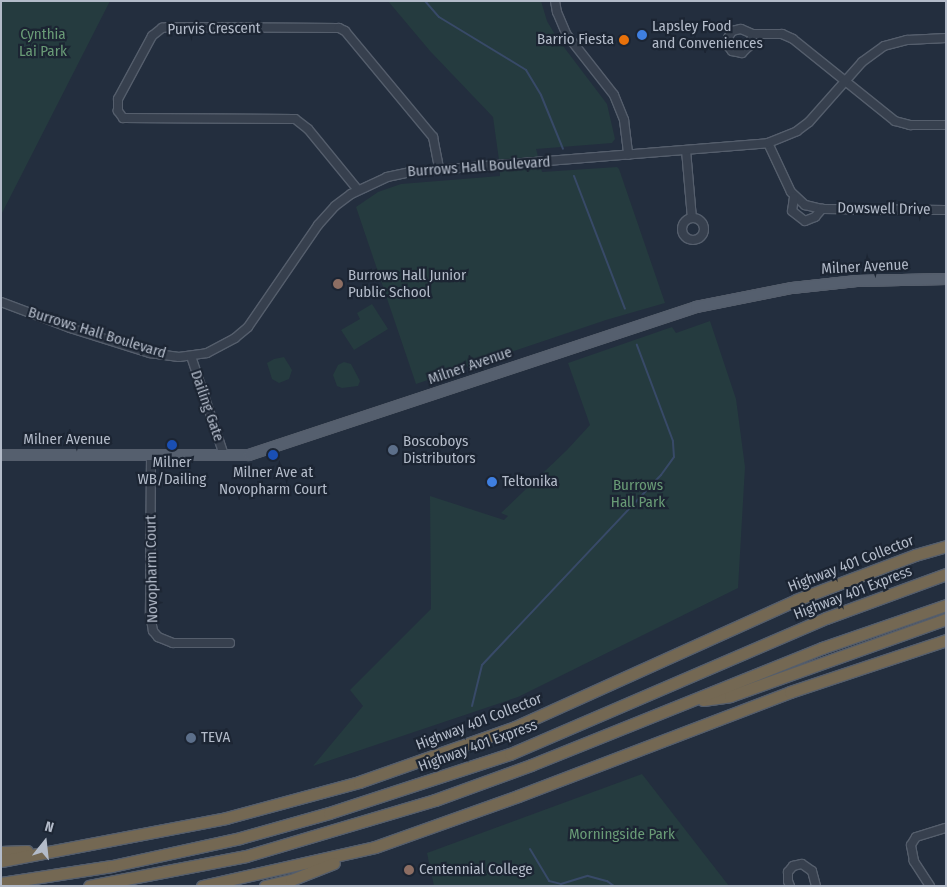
<!DOCTYPE html>
<html>
<head>
<meta charset="utf-8">
<style>
  body { margin:0 }
  #map { position:relative; width:947px; height:887px; overflow:hidden; background:#232e3e; font-family:"Fira Sans Condensed",sans-serif }
  div>[style] { position:absolute }
  [style*='--x'] { left:calc(var(--x)*1px); top:calc(var(--y)*1px); width:calc(var(--w)*1px); rotate:calc(var(--a)*1deg) }
  .green>* { inset:0; background:#253b3f }
  .stream>* { height:2px; margin:-1px; padding:0 1px; transform-origin:1px; border-radius:1px; background:#384a68 }
  .roads { filter:drop-shadow(1px 0 #555e6c) drop-shadow(-1px 0 #555e6c) drop-shadow(0 1px #555e6c) drop-shadow(0 -1px #555e6c) }
  .minor>* { height:8px; margin:-4px; padding:0 4px; transform-origin:4px; border-radius:4px; background:#37404e }
  .minor>.ring { margin:-4px; padding:0; box-sizing:content-box; background:none; border:8px solid #37404e; border-radius:50% }
  .major>* { height:10px; margin:-5px; padding:0 5px; transform-origin:5px; border-radius:5px; background:#555f6e }
  .highway>* { height:11px; margin:-5.5px; padding:0 5.5px; transform-origin:5.5px; border-radius:5.5px; background:#746853 }
  .dots>* { width:14px; height:14px; translate:-50% -50%; box-sizing:border-box; border:2px solid #1c2533; border-radius:50% }
  span { translate:-50% -50%; white-space:nowrap; text-align:center; line-height:1.15; -webkit-text-stroke:4.5px #1c2533; paint-order:stroke }
  .poi-label { font-size:15px; color:#b3bbc9 }
  .left { translate:0 -50%; text-align:left }
  .right { translate:-100% -50%; text-align:right }
  .street-label { font-size:15px; color:#b3bbc9 }
  .park-label { font-size:15px; color:#699b76 }
  .frame { position:absolute; inset:0; border:2px solid #b3bbc9; pointer-events:none }
  .north { position:absolute; left:20px; top:817px; width:50px; height:50px; -webkit-text-stroke:4px #1c2533; paint-order:stroke; rotate:16deg; font-size:14px; font-weight:700; line-height:20px; text-align:center; color:#b3bbc9 }
  .north::after { content:''; display:block; margin:auto; width:18px; height:22px; background:#b3bbc9; clip-path:polygon(50% 0,100% 100%,50% 72%,0 100%) }
</style>
</head>
<body>
<div id="map">
  <div class="green">
    <div style="clip-path:polygon(1px 1px,110px 1px,1px 215px)"></div>
    <div style="clip-path:polygon(388px 1px,541px 1px,547px 21px,557px 38px,607px 104px,615px 139px,612px 143px,536px 149px,542px 172px,617px 167px,619px 169px,665px 303px,606px 320px,416px 384px,356px 207px,378px 192px,401px 184px,500px 176px,499px 160px,493px 117px,430px 51px)"></div>
    <div style="clip-path:polygon(372px 304px,388px 329px,354px 350px,341px 330px,360px 319px,357px 313px)"></div>
    <div style="clip-path:polygon(710px 321px,736px 399px,745px 467px,738px 588px,518px 697px,313px 766px,363px 706px,350px 690px,431px 609px,430px 496px,504px 520px,508px 516px,501px 513px,567px 450px,590px 425px,568px 363px,672px 327px,676px 333px)"></div>
    <div style="clip-path:polygon(284px 357px,292px 370px,289px 379px,279px 383px,272px 379px,267px 363px,274px 359px)"></div>
    <div style="clip-path:polygon(344px 362px,351px 364px,360px 381px,358px 386px,342px 388px,337px 386px,333px 375px,338px 365px)"></div>
    <div style="clip-path:polygon(642px 774px,729px 886px,434px 886px,427px 853px)"></div>
  </div>
  <div class="stream">
    <div style="--x:425;--y:1;--w:21;--a:49"></div>
    <div style="--x:439;--y:17;--w:102;--a:31.3"></div>
    <div style="--x:526;--y:70;--w:29;--a:59"></div>
    <div style="--x:541;--y:95;--w:58;--a:67.8"></div>
    <div style="--x:574;--y:176;--w:142;--a:69"></div>
    <div style="--x:472;--y:706;--w:42;--a:-76.3"></div>
    <div style="--x:482;--y:665;--w:261;--a:-46.7"></div>
    <div style="--x:661;--y:475;--w:22;--a:-54"></div>
    <div style="--x:674;--y:457;--w:16;--a:-94"></div>
    <div style="--x:673;--y:441;--w:103;--a:-110.6"></div>
    <div style="--x:530;--y:849;--w:37;--a:59"></div>
    <div style="--x:549;--y:881;--w:12;--a:14"></div>
    <div style="--x:561;--y:884;--w:28;--a:-17"></div>
    <div style="--x:588;--y:876;--w:20;--a:15"></div>
    <div style="--x:607;--y:881;--w:9;--a:36"></div>
  </div>
  <div class="roads">
    <div class="minor">
      <div style="--x:555;--y:1;--w:11;--a:80"></div>
      <div style="--x:557;--y:12;--w:25;--a:67"></div>
      <div style="--x:567;--y:35;--w:76;--a:51.9"></div>
      <div style="--x:614;--y:95;--w:27;--a:68"></div>
      <div style="--x:624;--y:120;--w:35;--a:83"></div>
      <div style="--x:753;--y:34;--w:13;--a:108"></div>
      <div style="--x:749;--y:46;--w:10;--a:135"></div>
      <div style="--x:742;--y:53;--w:10;--a:-169"></div>
      <div style="--x:732;--y:51;--w:6;--a:-129"></div>
      <div style="--x:728;--y:46;--w:8;--a:-90"></div>
      <div style="--x:728;--y:38;--w:8;--a:-60"></div>
      <div style="--x:732;--y:31;--w:9;--a:-13"></div>
      <div style="--x:741;--y:29;--w:13;--a:23"></div>
      <div style="--x:753;--y:34;--w:29;--a:0"></div>
      <div style="--x:782;--y:34;--w:12;--a:24"></div>
      <div style="--x:793;--y:39;--w:131;--a:38.8"></div>
      <div style="--x:895;--y:121;--w:16;--a:15"></div>
      <div style="--x:910;--y:125;--w:36;--a:0"></div>
      <div style="--x:768;--y:143;--w:54;--a:64.9"></div>
      <div style="--x:791;--y:192;--w:19;--a:43"></div>
      <div style="--x:805;--y:205;--w:17;--a:13"></div>
      <div style="--x:822;--y:209;--w:124;--a:0.5"></div>
      <div style="--x:686;--y:150;--w:68;--a:85"></div>
      <div style="--x:358;--y:190;--w:79;--a:-129.3"></div>
      <div style="--x:308;--y:129;--w:16;--a:-142"></div>
      <div style="--x:295;--y:119;--w:172;--a:-179.7"></div>
      <div style="--x:123;--y:118;--w:9;--a:-126"></div>
      <div style="--x:118;--y:111;--w:12;--a:-90"></div>
      <div style="--x:118;--y:99;--w:72;--a:-61.6"></div>
      <div style="--x:152;--y:36;--w:13;--a:-39"></div>
      <div style="--x:162;--y:28;--w:6;--a:-9"></div>
      <div style="--x:168;--y:27;--w:171;--a:0.3"></div>
      <div style="--x:339;--y:28;--w:7;--a:27"></div>
      <div style="--x:345;--y:31;--w:138;--a:50.3"></div>
      <div style="--x:433;--y:137;--w:33;--a:79"></div>
      <div style="--x:794;--y:197;--w:14;--a:98"></div>
      <div style="--x:792;--y:211;--w:16;--a:38"></div>
      <div style="--x:805;--y:221;--w:11;--a:-22"></div>
      <div style="--x:815;--y:217;--w:11;--a:-49"></div>
      <div class="ring" style="left:682px;top:218px;width:14px;height:14px"></div>
      <div style="--x:1;--y:302;--w:74;--a:20.6"></div>
      <div style="--x:70;--y:328;--w:84;--a:17.4"></div>
      <div style="--x:150;--y:353;--w:29;--a:8"></div>
      <div style="--x:179;--y:357;--w:28;--a:-8"></div>
      <div style="--x:207;--y:353;--w:32;--a:-28"></div>
      <div style="--x:235;--y:338;--w:17;--a:-40"></div>
      <div style="--x:248;--y:327;--w:124;--a:-55.5"></div>
      <div style="--x:318;--y:225;--w:25;--a:-48"></div>
      <div style="--x:335;--y:206;--w:20;--a:-37"></div>
      <div style="--x:351;--y:194;--w:40;--a:-25"></div>
      <div style="--x:387;--y:177;--w:24;--a:-12"></div>
      <div style="--x:410;--y:172;--w:359;--a:-4.6"></div>
      <div style="--x:768;--y:143;--w:31;--a:-22"></div>
      <div style="--x:797;--y:131;--w:15;--a:-37"></div>
      <div style="--x:809;--y:122;--w:80;--a:-48.5"></div>
      <div style="--x:862;--y:62;--w:27;--a:-36"></div>
      <div style="--x:884;--y:46;--w:24;--a:-15"></div>
      <div style="--x:907;--y:40;--w:39;--a:-3"></div>
      <div style="--x:191;--y:356;--w:104;--a:71.6"></div>
      <div style="--x:151;--y:455;--w:159;--a:90.4"></div>
      <div style="--x:150;--y:614;--w:17;--a:80"></div>
      <div style="--x:153;--y:631;--w:8;--a:50"></div>
      <div style="--x:158;--y:637;--w:16;--a:22"></div>
      <div style="--x:173;--y:643;--w:57;--a:0"></div>
      <div style="--x:790;--y:886;--w:5;--a:-112"></div>
      <div style="--x:788;--y:881;--w:9;--a:-90"></div>
      <div style="--x:788;--y:872;--w:8;--a:-50"></div>
      <div style="--x:793;--y:866;--w:9;--a:-13"></div>
      <div style="--x:802;--y:864;--w:12;--a:35"></div>
      <div style="--x:812;--y:871;--w:16;--a:75"></div>
      <div style="--x:930;--y:886;--w:30;--a:-123"></div>
      <div style="--x:914;--y:861;--w:16;--a:-101"></div>
      <div style="--x:911;--y:845;--w:9;--a:-58"></div>
      <div style="--x:916;--y:837;--w:31;--a:-17"></div>
    </div>
    <div class="major">
      <div style="--x:1;--y:455;--w:248;--a:0"></div>
      <div style="--x:249;--y:455;--w:471;--a:-18.3"></div>
      <div style="--x:696;--y:307;--w:98;--a:-11.2"></div>
      <div style="--x:792;--y:288;--w:65;--a:-6.1"></div>
      <div style="--x:857;--y:281;--w:89;--a:-1.3"></div>
    </div>
    <div class="highway">
      <div style="--x:703;--y:700;--w:27;--a:-8"></div>
      <div style="--x:730;--y:696;--w:229;--a:-19.6"></div>
      <div style="--x:1;--y:852;--w:26;--a:-2"></div>
      <div style="--x:1;--y:861;--w:229;--a:-10.8"></div>
      <div style="--x:226;--y:818;--w:138;--a:-15.1"></div>
      <div style="--x:359;--y:782;--w:165;--a:-19.4"></div>
      <div style="--x:515;--y:727;--w:308;--a:-24.3"></div>
      <div style="--x:796;--y:600;--w:127;--a:-20.7"></div>
      <div style="--x:915;--y:555;--w:32;--a:-16"></div>
      <div style="--x:1;--y:883;--w:112;--a:-8.7"></div>
      <div style="--x:112;--y:866;--w:131;--a:-12.3"></div>
      <div style="--x:240;--y:838;--w:92;--a:-15.7"></div>
      <div style="--x:329;--y:813;--w:190;--a:-18.1"></div>
      <div style="--x:510;--y:754;--w:344;--a:-23.3"></div>
      <div style="--x:826;--y:618;--w:128;--a:-20.1"></div>
      <div style="--x:89;--y:886;--w:160;--a:-10.8"></div>
      <div style="--x:246;--y:856;--w:197;--a:-16.5"></div>
      <div style="--x:435;--y:800;--w:102;--a:-20"></div>
      <div style="--x:531;--y:765;--w:314;--a:-21.9"></div>
      <div style="--x:822;--y:648;--w:131;--a:-19.1"></div>
      <div style="--x:202;--y:886;--w:177;--a:-12.7"></div>
      <div style="--x:375;--y:847;--w:152;--a:-19.6"></div>
      <div style="--x:518;--y:796;--w:291;--a:-20.9"></div>
      <div style="--x:790;--y:692;--w:164;--a:-18.4"></div>
      <div style="--x:265;--y:886;--w:27;--a:-13"></div>
      <div style="--x:291;--y:880;--w:46;--a:-21.6"></div>
    </div>
  </div>
  <div class="dots">
    <div style="left:642px;top:35px;background:#3f7fe0"></div>
    <div style="left:624px;top:40px;background:#e8710a"></div>
    <div style="left:338px;top:284px;background:#8d6e63"></div>
    <div style="left:172px;top:445px;background:#1a4fb4"></div>
    <div style="left:393px;top:450px;background:#5c6f8a"></div>
    <div style="left:273px;top:455px;background:#1a4fb4"></div>
    <div style="left:492px;top:482px;background:#3f7fe0"></div>
    <div style="left:191px;top:738px;background:#5c6f8a"></div>
    <div style="left:409px;top:870px;background:#8d6e63"></div>
  </div>
  <div class="poi-label">
    <span class="left" style="left:652px;top:35px">Lapsley Food<br>and Conveniences</span>
    <span class="right" style="left:614px;top:40px">Barrio Fiesta</span>
    <span class="left" style="left:348px;top:284px">Burrows Hall Junior<br>Public School</span>
    <span class="left" style="left:403px;top:450px">Boscoboys<br>Distributors</span>
    <span style="left:172px;top:471px">Milner<br>WB/Dailing</span>
    <span style="left:273px;top:481px">Milner Ave at<br>Novopharm Court</span>
    <span class="left" style="left:502px;top:482px">Teltonika</span>
    <span class="left" style="left:201px;top:738px">TEVA</span>
    <span class="left" style="left:419px;top:870px">Centennial College</span>
  </div>
  <div class="street-label">
    <span style="left:214px;top:29px;rotate:-1deg">Purvis Crescent</span>
    <span style="left:479px;top:167px;rotate:-4deg">Burrows Hall Boulevard</span>
    <span style="left:884px;top:209px;rotate:1deg">Dowswell Drive</span>
    <span style="left:865px;top:267px;rotate:-3deg">Milner Avenue</span>
    <span style="left:97px;top:333px;rotate:17deg">Burrows Hall Boulevard</span>
    <span style="left:470px;top:366px;rotate:-19deg">Milner Avenue</span>
    <span style="left:207px;top:406px;rotate:71deg">Dailing Gate</span>
    <span style="left:67px;top:440px">Milner Avenue</span>
    <span style="left:851px;top:564px;rotate:-21deg">Highway 401 Collector</span>
    <span style="left:152px;top:569px;rotate:-91deg">Novopharm Court</span>
    <span style="left:853px;top:593px;rotate:-21deg">Highway 401 Express</span>
    <span style="left:479px;top:722px;rotate:-21deg">Highway 401 Collector</span>
    <span style="left:478px;top:746px;rotate:-20deg">Highway 401 Express</span>
  </div>
  <div class="park-label">
    <span style="left:43px;top:43px">Cynthia<br>Lai Park</span>
    <span style="left:638px;top:494px">Burrows<br>Hall Park</span>
    <span style="left:622px;top:835px">Morningside Park</span>
  </div>
  <div class="frame"></div>
  <div class="north">N</div>
</div>
</body>
</html>
